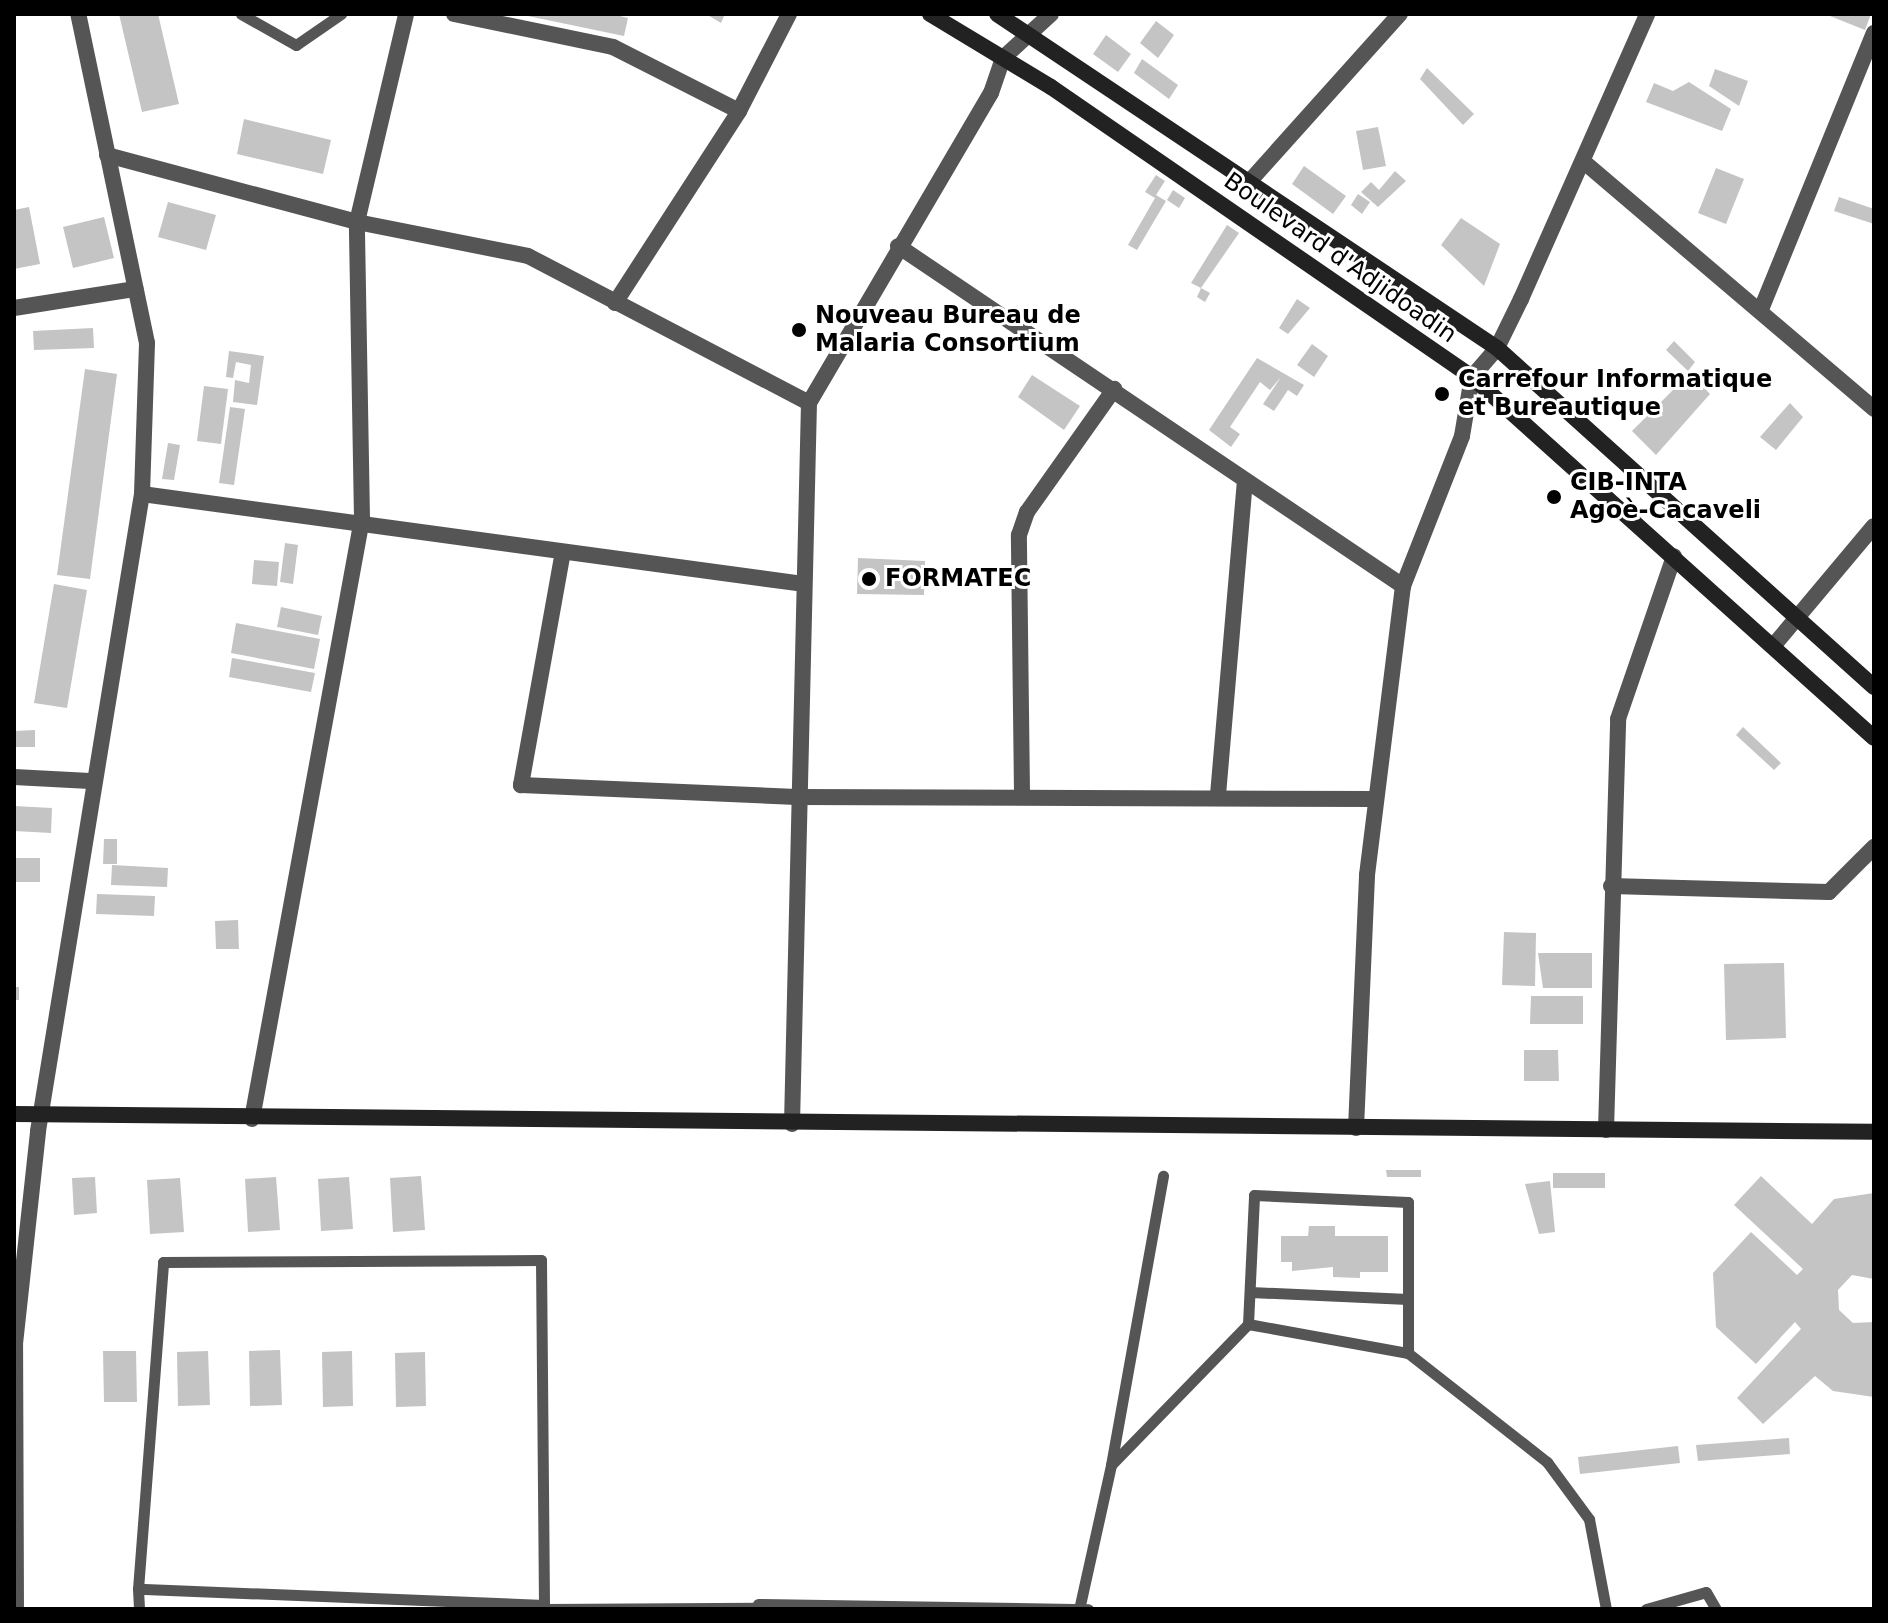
<!DOCTYPE html>
<html>
<head>
<meta charset="utf-8">
<style>
  body { margin:0 }
  #map { position:relative; width:1888px; height:1623px; overflow:hidden; background:#fff; font-family:"DejaVu Sans",sans-serif }
  div>[style] { position:absolute }
  [style*='--x'] { left:calc(var(--x)*1px); top:calc(var(--y)*1px); width:calc(var(--w)*1px); rotate:calc(var(--a)*1deg) }
  .building>* { inset:0; background:#c4c4c4 }
  .lane>* { height:11px; margin:-5.5px; padding:0 5.5px; transform-origin:5.5px; border-radius:5.5px; background:#555 }
  .street>* { height:16px; margin:-8px; padding:0 8px; transform-origin:8px; border-radius:8px; background:#555 }
  .secondary>* { height:16px; margin:-8px; padding:0 8px; transform-origin:8px; border-radius:8px; background:#222 }
  .dots>* { width:22px; height:22px; translate:-50% -50%; box-sizing:border-box; border:4px solid #fff; border-radius:50% }
  span { translate:-50% -50%; white-space:nowrap; text-align:center; line-height:1.15; -webkit-text-stroke:6px #fff; paint-order:stroke }
  .street-label { font-size:24px; color:#000 }
  .poi-label { font-size:24px; color:#000; font-weight:700 }
  .left { translate:0 -50%; text-align:left }
  .frame { position:absolute; inset:0; border:16px solid #000; pointer-events:none }
</style>
</head>
<body>
<div id="map">
  <div class="building">
    <div style="clip-path:polygon(119px 14px,158px 14px,179px 104px,142px 112px)"></div>
    <div style="clip-path:polygon(612px 14px,628px 18px,624px 36px,523px 15px)"></div>
    <div style="clip-path:polygon(706px 14px,725px 14px,721px 23px)"></div>
    <div style="clip-path:polygon(1825px 14px,1871px 14px,1865px 30px)"></div>
    <div style="clip-path:polygon(1156px 21px,1174px 35px,1158px 58px,1140px 43px)"></div>
    <div style="clip-path:polygon(1106px 35px,1131px 54px,1118px 72px,1093px 54px)"></div>
    <div style="clip-path:polygon(1142px 59px,1178px 85px,1169px 99px,1134px 73px)"></div>
    <div style="clip-path:polygon(1427px 68px,1474px 114px,1463px 125px,1420px 79px)"></div>
    <div style="clip-path:polygon(1715px 69px,1748px 81px,1739px 106px,1709px 86px)"></div>
    <div style="clip-path:polygon(1689px 82px,1731px 109px,1722px 131px,1646px 102px,1654px 83px,1673px 91px)"></div>
    <div style="clip-path:polygon(244px 119px,331px 140px,323px 174px,237px 154px)"></div>
    <div style="clip-path:polygon(1378px 127px,1386px 166px,1363px 170px,1356px 131px)"></div>
    <div style="clip-path:polygon(1304px 166px,1346px 196px,1333px 214px,1292px 184px)"></div>
    <div style="clip-path:polygon(1716px 168px,1744px 179px,1726px 224px,1698px 213px)"></div>
    <div style="clip-path:polygon(1395px 171px,1406px 181px,1378px 207px,1361px 192px,1371px 182px,1379px 190px)"></div>
    <div style="clip-path:polygon(1156px 175px,1165px 181px,1156px 195px,1166px 201px,1137px 250px,1128px 245px,1155px 198px,1145px 192px)"></div>
    <div style="clip-path:polygon(1173px 190px,1185px 198px,1179px 208px,1167px 200px)"></div>
    <div style="clip-path:polygon(1358px 194px,1370px 202px,1362px 214px,1351px 205px)"></div>
    <div style="clip-path:polygon(1839px 197px,1874px 209px,1874px 224px,1834px 211px)"></div>
    <div style="clip-path:polygon(168px 202px,216px 215px,206px 250px,158px 237px)"></div>
    <div style="clip-path:polygon(29px 207px,40px 264px,14px 269px,14px 210px)"></div>
    <div style="clip-path:polygon(104px 217px,114px 258px,73px 268px,63px 227px)"></div>
    <div style="clip-path:polygon(1461px 218px,1500px 244px,1484px 286px,1441px 245px)"></div>
    <div style="clip-path:polygon(1227px 225px,1239px 233px,1201px 288px,1191px 283px)"></div>
    <div style="clip-path:polygon(1201px 288px,1210px 293px,1205px 302px,1197px 297px)"></div>
    <div style="clip-path:polygon(1297px 299px,1310px 308px,1288px 334px,1279px 328px)"></div>
    <div style="clip-path:polygon(93px 328px,94px 348px,34px 350px,33px 331px)"></div>
    <div style="clip-path:polygon(1674px 341px,1695px 362px,1688px 371px,1666px 350px)"></div>
    <div style="clip-path:polygon(1312px 344px,1328px 356px,1314px 377px,1297px 365px)"></div>
    <div style="clip-path:polygon(229px 351px,264px 356px,257px 405px,233px 402px,235px 380px,249px 383px,251px 365px,236px 362px,233px 378px,226px 377px)"></div>
    <div style="clip-path:polygon(1257px 358px,1304px 385px,1297px 396px,1288px 390px,1274px 411px,1263px 404px,1281px 377px,1270px 390px,1260px 382px,1230px 427px,1240px 434px,1231px 447px,1209px 430px)"></div>
    <div style="clip-path:polygon(85px 369px,117px 374px,90px 579px,57px 575px)"></div>
    <div style="clip-path:polygon(1690px 373px,1710px 394px,1656px 455px,1632px 431px)"></div>
    <div style="clip-path:polygon(1032px 375px,1080px 406px,1064px 430px,1018px 397px)"></div>
    <div style="clip-path:polygon(204px 386px,228px 389px,221px 444px,197px 441px)"></div>
    <div style="clip-path:polygon(1790px 403px,1803px 417px,1776px 450px,1760px 437px)"></div>
    <div style="clip-path:polygon(230px 407px,245px 409px,234px 485px,219px 483px)"></div>
    <div style="clip-path:polygon(168px 443px,180px 445px,174px 480px,162px 479px)"></div>
    <div style="clip-path:polygon(285px 543px,298px 545px,293px 584px,280px 582px)"></div>
    <div style="clip-path:polygon(858px 558px,925px 561px,924px 595px,857px 594px)"></div>
    <div style="clip-path:polygon(254px 560px,279px 562px,277px 586px,252px 584px)"></div>
    <div style="clip-path:polygon(54px 584px,87px 590px,67px 708px,34px 703px)"></div>
    <div style="clip-path:polygon(281px 607px,322px 616px,318px 635px,277px 627px)"></div>
    <div style="clip-path:polygon(236px 623px,320px 639px,314px 669px,231px 653px)"></div>
    <div style="clip-path:polygon(232px 658px,315px 673px,311px 692px,229px 677px)"></div>
    <div style="clip-path:polygon(1743px 727px,1781px 763px,1774px 770px,1736px 735px)"></div>
    <div style="clip-path:polygon(35px 730px,35px 747px,14px 747px,14px 731px)"></div>
    <div style="clip-path:polygon(14px 806px,52px 808px,51px 833px,14px 831px)"></div>
    <div style="clip-path:polygon(104px 839px,117px 839px,117px 864px,103px 864px)"></div>
    <div style="clip-path:polygon(14px 858px,40px 858px,40px 882px,14px 882px)"></div>
    <div style="clip-path:polygon(112px 865px,168px 868px,167px 887px,111px 885px)"></div>
    <div style="clip-path:polygon(97px 894px,155px 896px,154px 916px,96px 914px)"></div>
    <div style="clip-path:polygon(238px 920px,239px 949px,216px 949px,215px 921px)"></div>
    <div style="clip-path:polygon(1504px 932px,1536px 933px,1535px 986px,1502px 985px)"></div>
    <div style="clip-path:polygon(1538px 953px,1592px 953px,1592px 988px,1543px 988px)"></div>
    <div style="clip-path:polygon(1784px 963px,1786px 1038px,1726px 1040px,1724px 964px)"></div>
    <div style="clip-path:polygon(14px 987px,19px 987px,19px 1000px,14px 1000px)"></div>
    <div style="clip-path:polygon(1531px 996px,1583px 996px,1583px 1024px,1530px 1024px)"></div>
    <div style="clip-path:polygon(1524px 1050px,1558px 1050px,1559px 1081px,1524px 1081px)"></div>
    <div style="clip-path:polygon(1386px 1170px,1421px 1170px,1421px 1177px,1387px 1177px)"></div>
    <div style="clip-path:polygon(1553px 1173px,1605px 1173px,1605px 1188px,1553px 1188px)"></div>
    <div style="clip-path:polygon(421px 1176px,425px 1230px,393px 1232px,390px 1178px)"></div>
    <div style="clip-path:polygon(1761px 1176px,1812px 1224px,1834px 1199px,1874px 1193px,1874px 1279px,1852px 1275px,1838px 1290px,1839px 1310px,1853px 1323px,1874px 1322px,1874px 1397px,1833px 1391px,1815px 1376px,1763px 1424px,1737px 1398px,1801px 1329px,1795px 1322px,1756px 1364px,1716px 1327px,1713px 1273px,1751px 1232px,1797px 1275px,1803px 1269px,1734px 1205px)"></div>
    <div style="clip-path:polygon(95px 1177px,97px 1213px,74px 1215px,72px 1178px)"></div>
    <div style="clip-path:polygon(276px 1177px,280px 1230px,248px 1232px,245px 1179px)"></div>
    <div style="clip-path:polygon(349px 1177px,353px 1229px,321px 1231px,318px 1179px)"></div>
    <div style="clip-path:polygon(180px 1178px,184px 1232px,150px 1234px,147px 1180px)"></div>
    <div style="clip-path:polygon(1550px 1181px,1555px 1232px,1539px 1234px,1525px 1184px)"></div>
    <div style="clip-path:polygon(1309px 1226px,1335px 1226px,1335px 1236px,1388px 1236px,1388px 1272px,1360px 1272px,1360px 1278px,1333px 1277px,1333px 1267px,1292px 1271px,1292px 1262px,1281px 1262px,1281px 1236px,1308px 1236px)"></div>
    <div style="clip-path:polygon(280px 1350px,282px 1405px,250px 1406px,249px 1351px)"></div>
    <div style="clip-path:polygon(103px 1351px,136px 1351px,137px 1402px,104px 1402px)"></div>
    <div style="clip-path:polygon(208px 1351px,210px 1405px,178px 1406px,177px 1352px)"></div>
    <div style="clip-path:polygon(352px 1351px,353px 1406px,323px 1407px,322px 1352px)"></div>
    <div style="clip-path:polygon(425px 1352px,426px 1406px,396px 1407px,395px 1353px)"></div>
    <div style="clip-path:polygon(1789px 1438px,1790px 1454px,1698px 1461px,1696px 1445px)"></div>
    <div style="clip-path:polygon(1678px 1446px,1680px 1463px,1580px 1474px,1578px 1457px)"></div>
  </div>
  <div class="lane">
    <div style="--x:241;--y:14;--w:63;--a:29.4"></div>
    <div style="--x:296;--y:45;--w:55;--a:-34.6"></div>
    <div style="--x:541;--y:1260;--w:345;--a:89.5"></div>
    <div style="--x:544;--y:1605;--w:406;--a:-177.7"></div>
    <div style="--x:138;--y:1589;--w:328;--a:-85.6"></div>
    <div style="--x:163;--y:1262;--w:378;--a:-0.3"></div>
    <div style="--x:1250;--y:1292;--w:158;--a:2.5"></div>
    <div style="--x:1248;--y:1324;--w:129;--a:-87.3"></div>
    <div style="--x:1254;--y:1195;--w:154;--a:2.6"></div>
    <div style="--x:1408;--y:1202;--w:151;--a:90"></div>
    <div style="--x:1111;--y:1465;--w:294;--a:-79.8"></div>
    <div style="--x:138;--y:1589;--w:20;--a:87"></div>
    <div style="--x:758;--y:1604;--w:330;--a:0.9"></div>
    <div style="--x:1080;--y:1605;--w:143;--a:-77.5"></div>
    <div style="--x:1111;--y:1465;--w:197;--a:-45.8"></div>
    <div style="--x:1248;--y:1324;--w:163;--a:10.3"></div>
    <div style="--x:1408;--y:1353;--w:177;--a:38.1"></div>
    <div style="--x:1547;--y:1462;--w:71;--a:53.6"></div>
    <div style="--x:1589;--y:1519;--w:92;--a:79.3"></div>
    <div style="--x:544;--y:1609;--w:215;--a:-0.3"></div>
    <div style="--x:1646;--y:1609;--w:62;--a:-15.8"></div>
    <div style="--x:1706;--y:1592;--w:20;--a:60"></div>
  </div>
  <div class="street">
    <div style="--x:454;--y:14;--w:162;--a:11.7"></div>
    <div style="--x:613;--y:47;--w:141;--a:26.9"></div>
    <div style="--x:107;--y:155;--w:259;--a:15"></div>
    <div style="--x:357;--y:222;--w:174;--a:11.2"></div>
    <div style="--x:528;--y:256;--w:317;--a:27.6"></div>
    <div style="--x:1584;--y:162;--w:381;--a:40.4"></div>
    <div style="--x:1249;--y:182;--w:226;--a:-48.1"></div>
    <div style="--x:898;--y:246;--w:609;--a:33.95"></div>
    <div style="--x:615;--y:303;--w:229;--a:-57.1"></div>
    <div style="--x:739;--y:111;--w:109;--a:-62.7"></div>
    <div style="--x:1762;--y:307;--w:296;--a:-67.8"></div>
    <div style="--x:14;--y:308;--w:123;--a:-8.9"></div>
    <div style="--x:142;--y:494;--w:667;--a:7.75"></div>
    <div style="--x:562;--y:557;--w:232;--a:100.2"></div>
    <div style="--x:521;--y:785;--w:276;--a:2.5"></div>
    <div style="--x:797;--y:797;--w:578;--a:0.2"></div>
    <div style="--x:1774;--y:645;--w:155;--a:-50"></div>
    <div style="--x:14;--y:777;--w:76;--a:3"></div>
    <div style="--x:1022;--y:793;--w:258;--a:-90.7"></div>
    <div style="--x:1019;--y:535;--w:24;--a:-71"></div>
    <div style="--x:1027;--y:512;--w:151;--a:-54.7"></div>
    <div style="--x:1218;--y:795;--w:315;--a:-85.1"></div>
    <div style="--x:1611;--y:886;--w:218;--a:1.6"></div>
    <div style="--x:1829;--y:892;--w:64;--a:-45"></div>
    <div style="--x:252;--y:1119;--w:610;--a:-79.61"></div>
    <div style="--x:362;--y:519;--w:297;--a:-91"></div>
    <div style="--x:357;--y:222;--w:214;--a:-76.7"></div>
    <div style="--x:792;--y:1124;--w:721;--a:-88.65"></div>
    <div style="--x:809;--y:403;--w:359;--a:-59.6"></div>
    <div style="--x:991;--y:93;--w:37;--a:-71"></div>
    <div style="--x:1003;--y:58;--w:65;--a:-42.5"></div>
    <div style="--x:1356;--y:1128;--w:253;--a:-87.5"></div>
    <div style="--x:1367;--y:875;--w:291;--a:-82.9"></div>
    <div style="--x:1403;--y:586;--w:161;--a:-68.5"></div>
    <div style="--x:1462;--y:436;--w:60;--a:-80.4"></div>
    <div style="--x:1472;--y:377;--w:38;--a:-49"></div>
    <div style="--x:1497;--y:348;--w:55;--a:-63.9"></div>
    <div style="--x:1521;--y:299;--w:312;--a:-66.1"></div>
    <div style="--x:1606;--y:1130;--w:411;--a:-88.3"></div>
    <div style="--x:1618;--y:719;--w:172;--a:-71"></div>
    <div style="--x:16;--y:1609;--w:265;--a:-90.2"></div>
    <div style="--x:15;--y:1344;--w:214;--a:-83.8"></div>
    <div style="--x:38;--y:1131;--w:645;--a:-80.73"></div>
    <div style="--x:142;--y:494;--w:151;--a:-88.1"></div>
    <div style="--x:147;--y:343;--w:336;--a:-101.8"></div>
  </div>
  <div class="secondary">
    <div style="--x:930;--y:14;--w:141;--a:31.1"></div>
    <div style="--x:1051;--y:87;--w:511;--a:34.56"></div>
    <div style="--x:1472;--y:377;--w:540;--a:41.92"></div>
    <div style="--x:997;--y:14;--w:601;--a:33.74"></div>
    <div style="--x:1497;--y:348;--w:507;--a:41.96"></div>
    <div style="--x:14;--y:1114;--w:1860;--a:0.55"></div>
  </div>
  <div class="dots">
    <div style="left:799px;top:330px;background:#000"></div>
    <div style="left:1442px;top:394px;background:#000"></div>
    <div style="left:1554px;top:497px;background:#000"></div>
    <div style="left:869px;top:579px;background:#000"></div>
  </div>
  <div class="street-label">
    <span style="left:1340px;top:258px;rotate:35deg">Boulevard d'Adjidoadin</span>
  </div>
  <div class="poi-label">
    <span class="left" style="left:815px;top:330px">Nouveau Bureau de<br>Malaria Consortium</span>
    <span class="left" style="left:1458px;top:394px">Carrefour Informatique<br>et Bureautique</span>
    <span class="left" style="left:1570px;top:497px">CIB-INTA<br>Agoè-Cacaveli</span>
    <span class="left" style="left:885px;top:579px">FORMATEC</span>
  </div>
  <div class="frame"></div>
</div>
</body>
</html>
